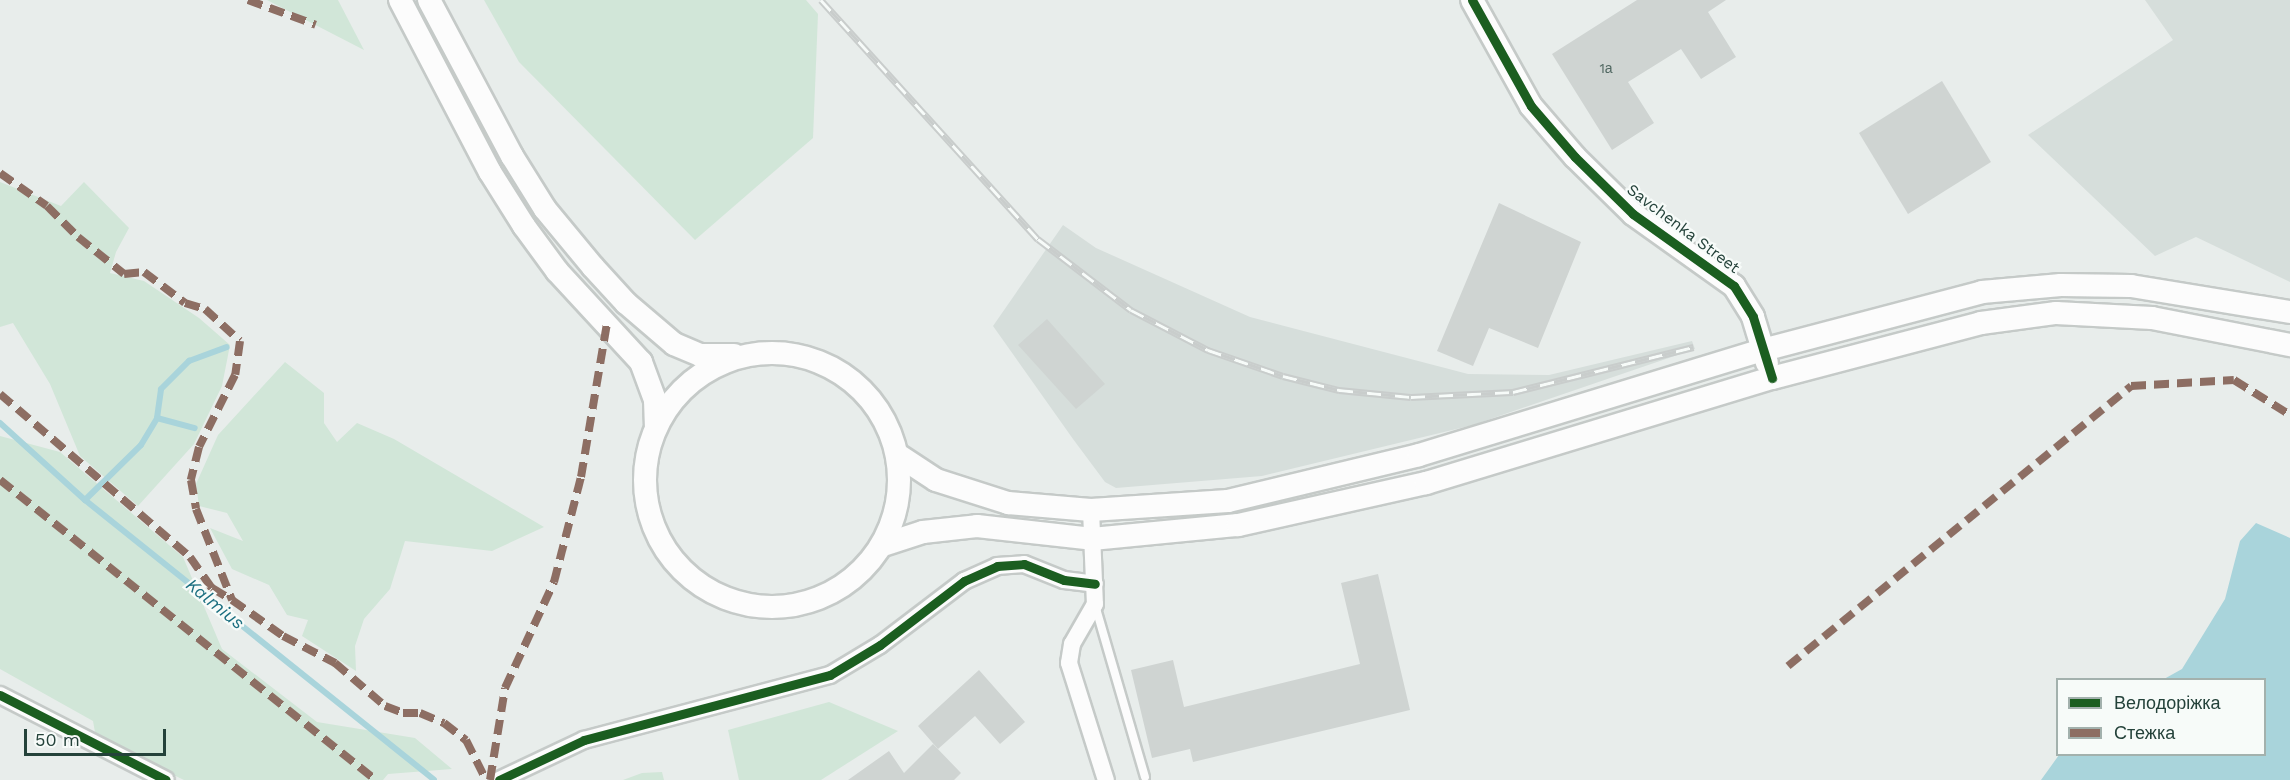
<!DOCTYPE html>
<html>
<head>
<meta charset="utf-8">
<style>
  body { margin:0 }
  #map { position:relative; width:2290px; height:780px; overflow:hidden; background:#e8edeb; font-family:"Work Sans",sans-serif }
  div>[style] { position:absolute }
  [style*='--x'] { left:calc(var(--x)*1px); top:calc(var(--y)*1px); width:calc(var(--w)*1px); rotate:calc(var(--a)*1deg) }
  .built>* { inset:0; background:#d6dedb }
  .green>* { inset:0; background:#d1e6d8 }
  .water>* { inset:0; background:#a9d4db }
  .stream>* { height:6px; margin:-3px; padding:0 3px; transform-origin:3px; border-radius:3px; background:#a9d4db }
  .building>* { inset:0; background:#cfd4d2 }
  .roads { filter:drop-shadow(2px 0 #c5cac8) drop-shadow(-2px 0 #c5cac8) drop-shadow(0 2px #c5cac8) drop-shadow(0 -2px #c5cac8) }
  .lane>* { height:8px; margin:-4px; padding:0 4px; transform-origin:4px; border-radius:4px; background:#fcfcfc }
  .street>* { height:16px; margin:-8px; padding:0 8px; transform-origin:8px; border-radius:8px; background:#fcfcfc }
  .secondary>* { height:22px; margin:-11px; padding:0 11px; transform-origin:11px; border-radius:11px; background:#fcfcfc }
  .secondary>.ring { margin:-11px; padding:0; box-sizing:content-box; background:none; border:22px solid #fcfcfc; border-radius:50% }
  .rail>* { height:7px; margin-top:-3.5px; transform-origin:0; background:repeating-linear-gradient(90deg,#f7fbf9 0 14px,#c9cdcc 0 28px); box-sizing:border-box; border-block:2px solid #c9cdcc }
  .quiet>* { height:8px; margin-top:-4px; transform-origin:0; background:repeating-linear-gradient(90deg,#8d6e63 0 15px,transparent 0 23px) }
  .cycleway>* { height:9px; margin:-4.5px; padding:0 4.5px; transform-origin:4.5px; border-radius:4.5px; background:#1b5e20 }
  span { translate:-50% -50%; white-space:nowrap; text-align:center; line-height:1.15; -webkit-text-stroke:4.5px #f7fbf9; paint-order:stroke }
  .number-label { font-size:14px; color:#506761 }
  .number-label span { -webkit-text-stroke-width:0 }
  .street-label { font-size:16px; color:#24423a }
  .water-label { font-size:18px; color:#1c6f80; font-style:italic }
  .legend { position:absolute; left:2056px; top:678px; width:210px; height:78px; box-sizing:border-box; background:#f7fbf9; border:2px solid #a3b1ad; margin:0; padding:8px 10px; list-style:none; font-size:18px; color:#24423a }
  .legend li { display:flex; align-items:center; gap:12px; height:30px }
  .legend b { width:30px; border:2px solid #a3b1ad }
  .scale { position:absolute; left:24px; top:729px; width:142px; height:27px; box-sizing:border-box; border:3px solid #24423a; border-top:0; padding-left:8px; font-size:18px; line-height:21px; white-space:nowrap; color:#24423a; -webkit-text-stroke:4px #f7fbf9; paint-order:stroke }
</style>
</head>
<body>
<div id="map">
  <div class="built">
    <div style="clip-path:polygon(2145px 0,2290px 0,2290px 282px,2196px 237px,2155px 256px,2028px 135px,2173px 40px)"></div>
    <div style="clip-path:polygon(1063px 225px,1096px 248px,1250px 317px,1468px 374px,1549px 375px,1692px 341px,1695px 349px,1473px 425px,1262px 476px,1116px 488px,1105px 482px,1073px 439px,993px 326px)"></div>
  </div>
  <div class="green">
    <div style="clip-path:polygon(267px 0,338px 0,364px 50px)"></div>
    <div style="clip-path:polygon(484px 0,806px 0,818px 14px,813px 138px,695px 240px,519px 62px)"></div>
    <div style="clip-path:polygon(0 182px,61px 206px,84px 182px,129px 228px,116px 252px,110px 273px,144px 281px,199px 318px,230px 345px,222px 386px,194px 444px,138px 506px,80px 456px,50px 384px,13px 323px,0 327px)"></div>
    <div style="clip-path:polygon(285px 362px,324px 393px,324px 423px,337px 442px,357px 423px,394px 439px,544px 527px,492px 551px,405px 541px,390px 589px,364px 619px,355px 646px,356px 671px,302px 636px,308px 620px,287px 615px,269px 585px,232px 569px,210px 528px,243px 541px,227px 513px,199px 506px,196px 484px,218px 435px)"></div>
    <div style="clip-path:polygon(0 436px,60px 452px,183px 557px,222px 649px,317px 722px,415px 738px,452px 769px,388px 774px,383px 780px,184px 780px,96px 738px,93px 721px,0 669px)"></div>
    <div style="clip-path:polygon(829px 702px,898px 731px,821px 780px,739px 780px,728px 730px)"></div>
    <div style="clip-path:polygon(662px 772px,664px 780px,623px 780px,642px 773px)"></div>
  </div>
  <div class="water">
    <div style="clip-path:polygon(2256px 523px,2290px 538px,2290px 780px,2041px 780px,2059px 755px,2264px 754px,2264px 680px,2164px 679px,2182px 669px,2225px 599px,2240px 541px)"></div>
  </div>
  <div class="stream">
    <div style="--x:157;--y:418;--w:39;--a:15"></div>
    <div style="--x:0;--y:423;--w:115;--a:42.2"></div>
    <div style="--x:85;--y:500;--w:447;--a:38.7"></div>
    <div style="--x:85;--y:500;--w:78;--a:-44.5"></div>
    <div style="--x:141;--y:445;--w:31;--a:-59"></div>
    <div style="--x:157;--y:418;--w:29;--a:-82"></div>
    <div style="--x:161;--y:389;--w:40;--a:-45"></div>
    <div style="--x:189;--y:361;--w:40;--a:-20.2"></div>
  </div>
  <div class="building">
    <div style="clip-path:polygon(1637px 0,1726px 0,1708px 12px,1736px 57px,1701px 79px,1681px 49px,1628px 82px,1654px 123px,1612px 150px,1552px 54px)"></div>
    <div style="clip-path:polygon(1942px 81px,1991px 162px,1908px 214px,1859px 133px)"></div>
    <div style="clip-path:polygon(1499px 203px,1581px 242px,1538px 348px,1489px 328px,1473px 366px,1437px 351px)"></div>
    <div style="clip-path:polygon(1047px 319px,1105px 384px,1076px 409px,1018px 345px)"></div>
    <div style="clip-path:polygon(1378px 574px,1410px 710px,1193px 762px,1190px 749px,1152px 758px,1131px 670px,1173px 660px,1184px 707px,1360px 664px,1341px 583px)"></div>
    <div style="clip-path:polygon(979px 670px,1025px 722px,1000px 744px,975px 716px,938px 749px,918px 726px)"></div>
    <div style="clip-path:polygon(933px 744px,961px 773px,954px 780px,848px 780px,889px 751px,904px 773px)"></div>
  </div>
  <div class="roads">
    <div class="lane">
      <div style="--x:1095;--y:605;--w:179;--a:73.8"></div>
    </div>
    <div class="street">
      <div style="--x:1091;--y:510;--w:94;--a:87.6"></div>
      <div style="--x:1095;--y:604;--w:46;--a:119.9"></div>
      <div style="--x:1072;--y:644;--w:19;--a:99"></div>
      <div style="--x:1069;--y:663;--w:123;--a:72.5"></div>
      <div style="--x:0;--y:695;--w:186;--a:27.1"></div>
      <div style="--x:499;--y:780;--w:94;--a:-25.2"></div>
      <div style="--x:584;--y:740;--w:254;--a:-14.8"></div>
      <div style="--x:830;--y:675;--w:58;--a:-31"></div>
      <div style="--x:880;--y:645;--w:106;--a:-37.3"></div>
      <div style="--x:964;--y:581;--w:36;--a:-24"></div>
      <div style="--x:997;--y:566;--w:27;--a:-4"></div>
      <div style="--x:1024;--y:564;--w:43;--a:21.8"></div>
      <div style="--x:1064;--y:580;--w:31;--a:7"></div>
    </div>
    <div class="secondary">
      <div style="--x:400;--y:0;--w:194;--a:62.4"></div>
      <div style="--x:490;--y:172;--w:64;--a:57.8"></div>
      <div style="--x:524;--y:226;--w:56;--a:53.7"></div>
      <div style="--x:557;--y:271;--w:124;--a:47.3"></div>
      <div style="--x:641;--y:362;--w:40;--a:69.8"></div>
      <div style="--x:655;--y:400;--w:26;--a:88"></div>
      <div style="--x:429;--y:0;--w:177;--a:62"></div>
      <div style="--x:512;--y:156;--w:62;--a:58.1"></div>
      <div style="--x:545;--y:209;--w:75;--a:50.4"></div>
      <div style="--x:593;--y:267;--w:49;--a:47.5"></div>
      <div style="--x:626;--y:303;--w:63;--a:40.5"></div>
      <div style="--x:674;--y:344;--w:28;--a:23"></div>
      <div style="--x:700;--y:355;--w:34;--a:0"></div>
      <div style="--x:1472;--y:0;--w:121;--a:60.9"></div>
      <div style="--x:1531;--y:106;--w:67;--a:49.2"></div>
      <div style="--x:1575;--y:157;--w:81;--a:44.5"></div>
      <div style="--x:1633;--y:214;--w:124;--a:35.5"></div>
      <div style="--x:1734;--y:286;--w:36;--a:58"></div>
      <div style="--x:1753;--y:317;--w:48;--a:73.1"></div>
      <div class="ring" style="left:645px;top:353px;width:232px;height:232px"></div>
      <div style="--x:898;--y:455;--w:45;--a:33.3"></div>
      <div style="--x:936;--y:480;--w:76;--a:17.7"></div>
      <div style="--x:1008;--y:503;--w:83;--a:4.8"></div>
      <div style="--x:1091;--y:510;--w:137;--a:-3.8"></div>
      <div style="--x:1228;--y:501;--w:196;--a:-13.5"></div>
      <div style="--x:1419;--y:455;--w:360;--a:-17"></div>
      <div style="--x:1763;--y:350;--w:227;--a:-14.8"></div>
      <div style="--x:1982;--y:292;--w:79;--a:-5.1"></div>
      <div style="--x:2061;--y:285;--w:70;--a:0.8"></div>
      <div style="--x:2131;--y:286;--w:161;--a:9.3"></div>
      <div style="--x:883;--y:545;--w:42;--a:-18"></div>
      <div style="--x:923;--y:532;--w:54;--a:-6.3"></div>
      <div style="--x:977;--y:526;--w:116;--a:6.4"></div>
      <div style="--x:1092;--y:539;--w:147;--a:-5.5"></div>
      <div style="--x:1238;--y:525;--w:193;--a:-12.6"></div>
      <div style="--x:1426;--y:483;--w:362;--a:-16.9"></div>
      <div style="--x:1772;--y:378;--w:216;--a:-14.7"></div>
      <div style="--x:1981;--y:323;--w:76;--a:-7.6"></div>
      <div style="--x:2056;--y:313;--w:96;--a:3"></div>
      <div style="--x:2152;--y:318;--w:141;--a:11.1"></div>
    </div>
  </div>
  <div class="rail">
    <div style="--x:821;--y:0;--w:323;--a:47.8"></div>
    <div style="--x:1038;--y:239;--w:117;--a:37.4"></div>
    <div style="--x:1131;--y:310;--w:87;--a:27.5"></div>
    <div style="--x:1208;--y:350;--w:79;--a:19.1"></div>
    <div style="--x:1283;--y:376;--w:58;--a:14"></div>
    <div style="--x:1339;--y:390;--w:72;--a:5.6"></div>
    <div style="--x:1411;--y:397;--w:102;--a:-2.8"></div>
    <div style="--x:1513;--y:392;--w:186;--a:-14"></div>
  </div>
  <div class="quiet">
    <div style="--x:248;--y:0;--w:72;--a:20.2"></div>
    <div style="--x:0;--y:173;--w:57;--a:35.1"></div>
    <div style="--x:47;--y:206;--w:44;--a:45"></div>
    <div style="--x:78;--y:237;--w:59;--a:38.8"></div>
    <div style="--x:124;--y:274;--w:20;--a:-6"></div>
    <div style="--x:144;--y:272;--w:51;--a:37.1"></div>
    <div style="--x:185;--y:303;--w:21;--a:17"></div>
    <div style="--x:205;--y:309;--w:47;--a:42.4"></div>
    <div style="--x:240;--y:341;--w:34;--a:98"></div>
    <div style="--x:235;--y:375;--w:80;--a:116.6"></div>
    <div style="--x:199;--y:447;--w:34;--a:104"></div>
    <div style="--x:191;--y:480;--w:29;--a:80"></div>
    <div style="--x:196;--y:509;--w:98;--a:68.4"></div>
    <div style="--x:232;--y:600;--w:62;--a:35.2"></div>
    <div style="--x:283;--y:636;--w:59;--a:27.4"></div>
    <div style="--x:335;--y:663;--w:66;--a:40.7"></div>
    <div style="--x:385;--y:706;--w:19;--a:21"></div>
    <div style="--x:403;--y:713;--w:17;--a:0"></div>
    <div style="--x:420;--y:713;--w:26;--a:23"></div>
    <div style="--x:444;--y:723;--w:28;--a:38"></div>
    <div style="--x:466;--y:740;--w:45;--a:63.4"></div>
    <div style="--x:0;--y:394;--w:250;--a:40.6"></div>
    <div style="--x:190;--y:557;--w:38;--a:55"></div>
    <div style="--x:212;--y:588;--w:23;--a:31"></div>
    <div style="--x:0;--y:480;--w:481;--a:38.6"></div>
    <div style="--x:1788;--y:666;--w:443;--a:-39.2"></div>
    <div style="--x:2131;--y:386;--w:103;--a:-3.3"></div>
    <div style="--x:2234;--y:380;--w:66;--a:32"></div>
    <div style="--x:490;--y:780;--w:93;--a:-80.7"></div>
    <div style="--x:505;--y:688;--w:117;--a:-65.2"></div>
    <div style="--x:554;--y:582;--w:108;--a:-75.6"></div>
    <div style="--x:581;--y:477;--w:155;--a:-80.4"></div>
  </div>
  <div class="cycleway">
    <div style="--x:1472;--y:0;--w:121;--a:60.9"></div>
    <div style="--x:1531;--y:106;--w:67;--a:49.2"></div>
    <div style="--x:1575;--y:157;--w:81;--a:44.5"></div>
    <div style="--x:1633;--y:214;--w:124;--a:35.5"></div>
    <div style="--x:1734;--y:286;--w:36;--a:58"></div>
    <div style="--x:1753;--y:317;--w:64;--a:72.7"></div>
    <div style="--x:0;--y:695;--w:186;--a:27.1"></div>
    <div style="--x:499;--y:780;--w:94;--a:-25.2"></div>
    <div style="--x:584;--y:740;--w:254;--a:-14.8"></div>
    <div style="--x:830;--y:675;--w:58;--a:-31"></div>
    <div style="--x:880;--y:645;--w:106;--a:-37.3"></div>
    <div style="--x:964;--y:581;--w:36;--a:-24"></div>
    <div style="--x:997;--y:566;--w:27;--a:-4"></div>
    <div style="--x:1024;--y:564;--w:43;--a:21.8"></div>
    <div style="--x:1064;--y:580;--w:31;--a:7"></div>
  </div>
  <div class="number-label">
    <span style="left:1606px;top:68px">1а</span>
  </div>
  <div class="street-label">
    <span style="left:1683px;top:229px;rotate:37deg">Savchenka Street</span>
  </div>
  <div class="water-label">
    <span style="left:215px;top:604px;rotate:39deg">Kalmius</span>
  </div>
  <ul class="legend">
  <li><b style="height:8px;background:#1b5e20"></b>Велодоріжка</li>
  <li><b style="height:8px;background:#8d6e63"></b>Стежка</li>
  </ul>
  <div class="scale">50 m</div>
</div>
</body>
</html>
